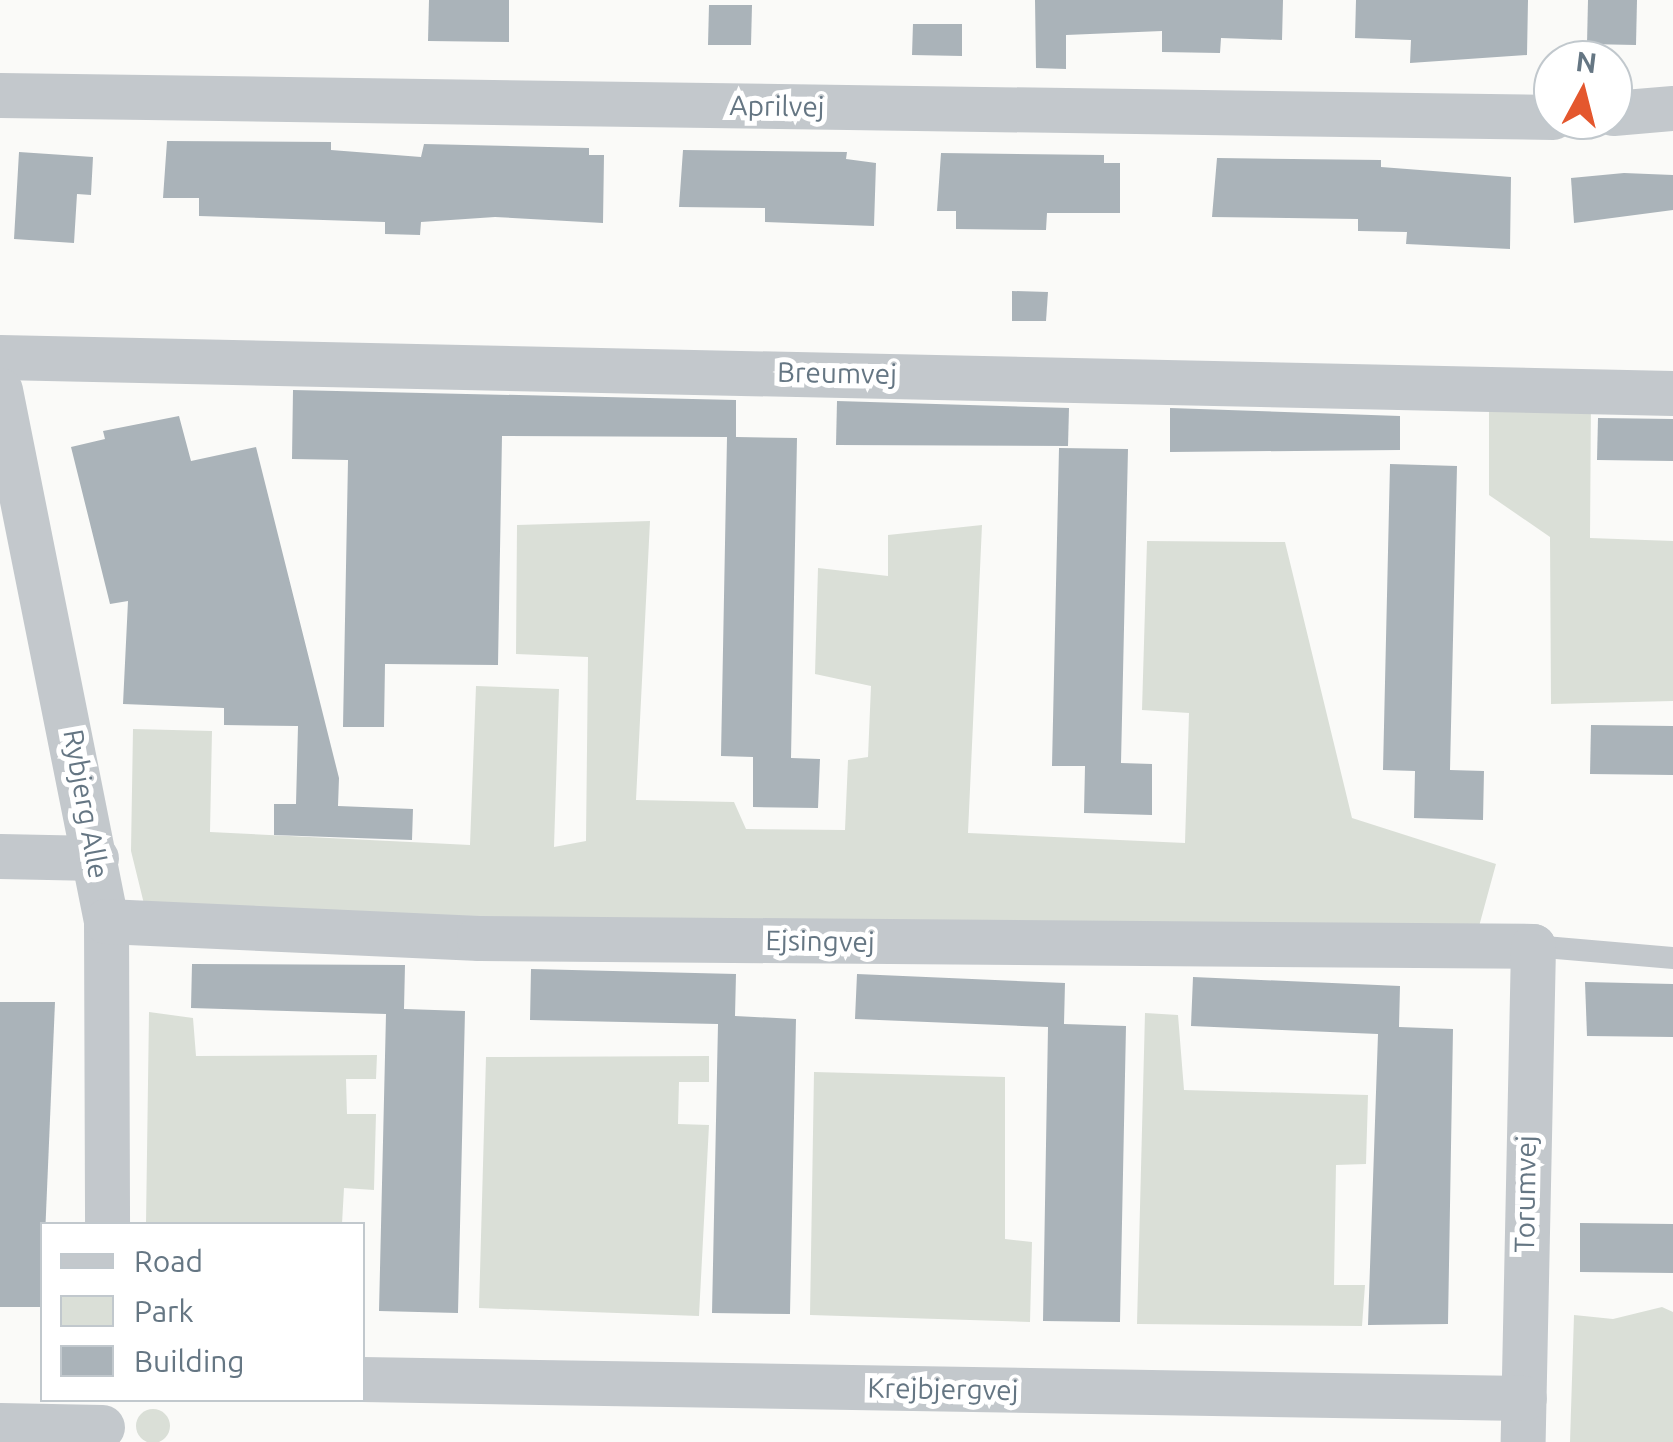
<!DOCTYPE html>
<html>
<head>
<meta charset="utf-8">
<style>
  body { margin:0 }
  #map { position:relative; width:1673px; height:1442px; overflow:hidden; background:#fafaf8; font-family:Ubuntu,sans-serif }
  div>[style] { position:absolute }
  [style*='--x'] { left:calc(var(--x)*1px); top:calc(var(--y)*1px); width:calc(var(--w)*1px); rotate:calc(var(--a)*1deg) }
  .green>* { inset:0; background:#dadfd7 }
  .round { border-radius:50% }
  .building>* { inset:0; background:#aab3b9 }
  .lane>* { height:22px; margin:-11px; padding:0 11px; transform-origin:11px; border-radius:11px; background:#c3c8cc }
  .street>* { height:45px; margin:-22.5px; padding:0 22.5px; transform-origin:22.5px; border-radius:22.5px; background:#c3c8cc }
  span { translate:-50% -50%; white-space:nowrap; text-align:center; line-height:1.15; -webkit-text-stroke:10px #fff; paint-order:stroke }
  .street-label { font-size:28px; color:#657683 }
  .legend { position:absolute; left:40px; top:1222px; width:325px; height:180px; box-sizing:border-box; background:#fff; border:2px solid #c1c8cd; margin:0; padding:12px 18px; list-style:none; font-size:30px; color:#657683 }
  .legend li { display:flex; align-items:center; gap:20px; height:50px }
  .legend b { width:50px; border:2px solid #c1c8cd }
  .north { position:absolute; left:1533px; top:40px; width:100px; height:100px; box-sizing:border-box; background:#fff; border:2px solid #c1c8cd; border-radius:50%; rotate:7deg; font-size:28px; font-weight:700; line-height:40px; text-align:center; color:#657683 }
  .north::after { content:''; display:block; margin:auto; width:35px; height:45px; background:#e4572e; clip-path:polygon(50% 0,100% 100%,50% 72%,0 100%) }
</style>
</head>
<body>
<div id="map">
  <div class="green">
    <div style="clip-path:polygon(1489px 396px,1591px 399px,1590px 538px,1673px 541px,1673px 701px,1551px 704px,1550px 537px,1489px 495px)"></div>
    <div style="clip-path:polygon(650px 521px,636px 800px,734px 802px,746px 829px,845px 830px,848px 760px,868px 757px,871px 686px,815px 674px,818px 568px,888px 576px,888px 535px,982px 525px,968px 833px,1185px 843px,1189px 713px,1142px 710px,1147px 541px,1285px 542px,1352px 818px,1496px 864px,1478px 930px,965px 933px,145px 908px,131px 851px,133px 729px,212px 731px,210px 832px,470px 845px,476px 686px,559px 689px,554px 847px,586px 841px,588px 657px,516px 654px,517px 525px)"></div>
    <div style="clip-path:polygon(149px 1012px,193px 1018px,196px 1056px,377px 1055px,376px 1079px,346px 1079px,347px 1114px,376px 1114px,374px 1190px,344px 1188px,342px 1224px,146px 1224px)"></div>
    <div style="clip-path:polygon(1145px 1013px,1178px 1015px,1184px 1090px,1368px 1095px,1366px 1164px,1336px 1165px,1334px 1285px,1365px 1285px,1362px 1326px,1137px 1324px)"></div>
    <div style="clip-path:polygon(709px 1056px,709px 1082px,679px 1082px,678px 1124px,709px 1125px,699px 1316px,479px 1308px,486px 1057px)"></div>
    <div style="clip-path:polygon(814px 1072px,1005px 1077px,1005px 1239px,1032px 1242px,1030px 1322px,810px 1315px)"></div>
    <div style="clip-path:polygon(1662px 1307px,1673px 1312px,1673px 1442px,1570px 1442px,1574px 1315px,1613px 1319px)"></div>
    <div class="round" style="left:136px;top:1409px;width:34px;height:34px"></div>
  </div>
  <div class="building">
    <div style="clip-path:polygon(429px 0,509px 0,509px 42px,428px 41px)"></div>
    <div style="clip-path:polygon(1035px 0,1283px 0,1282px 40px,1221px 38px,1220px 53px,1162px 52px,1162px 31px,1066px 35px,1066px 69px,1036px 68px)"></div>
    <div style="clip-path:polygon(1356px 0,1528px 0,1527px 55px,1410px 63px,1411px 40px,1355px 38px)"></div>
    <div style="clip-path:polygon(1588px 0,1637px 0,1636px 45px,1587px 44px)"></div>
    <div style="clip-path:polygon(709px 5px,752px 5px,751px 45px,708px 45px)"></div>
    <div style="clip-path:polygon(913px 24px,962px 24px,962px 56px,912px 55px)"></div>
    <div style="clip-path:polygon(167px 141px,331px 142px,331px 150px,421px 157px,424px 144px,589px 148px,589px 155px,604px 155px,603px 223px,495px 217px,421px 222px,420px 235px,385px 234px,385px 222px,199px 216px,199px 198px,163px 198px)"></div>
    <div style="clip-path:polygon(683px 150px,847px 152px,846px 159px,876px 163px,874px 226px,765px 222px,765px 208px,679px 207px)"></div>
    <div style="clip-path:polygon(19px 152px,93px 157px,91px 195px,77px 194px,74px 243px,14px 239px)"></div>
    <div style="clip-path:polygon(941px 153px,1104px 155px,1104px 163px,1120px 163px,1120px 213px,1047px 213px,1046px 230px,956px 229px,956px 211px,937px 211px)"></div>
    <div style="clip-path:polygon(1217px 158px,1381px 160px,1381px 167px,1511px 177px,1510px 249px,1406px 244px,1407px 232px,1358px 231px,1358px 219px,1212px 217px)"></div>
    <div style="clip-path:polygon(1624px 173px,1673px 175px,1673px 210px,1574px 223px,1571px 178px)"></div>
    <div style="clip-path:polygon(1012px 291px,1048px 292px,1046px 321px,1012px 321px)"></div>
    <div style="clip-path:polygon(293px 390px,736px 400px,736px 437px,797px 438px,791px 758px,820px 759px,818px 808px,753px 807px,753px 757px,721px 756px,727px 437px,502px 436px,498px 665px,385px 664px,384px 727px,343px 727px,348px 460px,292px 459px)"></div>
    <div style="clip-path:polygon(837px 401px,1069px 408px,1068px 446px,836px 445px)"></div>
    <div style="clip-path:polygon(1170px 408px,1400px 416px,1400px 450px,1170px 452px)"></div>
    <div style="clip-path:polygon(179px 416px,191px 461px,256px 447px,339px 778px,338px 806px,413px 809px,412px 840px,274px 835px,274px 804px,296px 804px,298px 726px,224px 725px,224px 708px,123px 704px,128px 601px,110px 604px,71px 447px,105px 439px,103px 431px)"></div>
    <div style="clip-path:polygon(1598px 418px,1673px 419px,1673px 461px,1597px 460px)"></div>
    <div style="clip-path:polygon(1059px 448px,1128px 449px,1121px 763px,1152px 764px,1152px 815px,1084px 813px,1085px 766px,1052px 766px)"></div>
    <div style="clip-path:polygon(1390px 464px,1457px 466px,1450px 770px,1484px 771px,1483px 820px,1414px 818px,1415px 771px,1383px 770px)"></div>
    <div style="clip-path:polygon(1591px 725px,1673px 726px,1673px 775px,1590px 774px)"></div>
    <div style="clip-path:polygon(192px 964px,405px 965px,404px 1009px,465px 1011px,458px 1313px,379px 1311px,386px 1014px,191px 1008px)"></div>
    <div style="clip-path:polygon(531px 969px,736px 974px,735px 1016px,796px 1019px,790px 1314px,712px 1313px,718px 1024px,530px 1020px)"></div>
    <div style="clip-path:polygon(857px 974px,1065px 983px,1064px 1024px,1126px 1026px,1120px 1322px,1043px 1321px,1048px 1027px,855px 1019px)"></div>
    <div style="clip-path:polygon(1193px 977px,1400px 986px,1399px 1027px,1453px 1029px,1448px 1324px,1368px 1325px,1378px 1034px,1191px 1026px)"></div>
    <div style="clip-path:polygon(1585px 982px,1673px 984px,1673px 1037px,1587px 1036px)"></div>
    <div style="clip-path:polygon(0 1002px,55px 1002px,42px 1307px,0 1307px)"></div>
    <div style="clip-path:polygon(1580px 1223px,1673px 1224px,1673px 1273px,1580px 1272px)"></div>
  </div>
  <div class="lane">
    <div style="--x:1533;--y:946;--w:141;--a:4.9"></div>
  </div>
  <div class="street">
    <div style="--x:0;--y:95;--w:1553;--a:0.81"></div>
    <div style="--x:1613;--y:113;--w:60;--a:-4.8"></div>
    <div style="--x:0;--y:357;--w:1673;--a:1.23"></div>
    <div style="--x:0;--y:390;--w:541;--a:78.71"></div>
    <div style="--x:106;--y:921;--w:303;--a:89.8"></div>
    <div style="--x:0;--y:856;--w:96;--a:1.2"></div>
    <div style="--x:106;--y:921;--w:373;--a:2.6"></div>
    <div style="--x:479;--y:938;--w:1054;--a:0.43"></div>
    <div style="--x:1533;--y:946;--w:496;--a:91.2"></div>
    <div style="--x:362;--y:1379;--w:1162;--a:0.94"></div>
    <div style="--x:0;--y:1425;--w:102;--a:1.1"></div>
  </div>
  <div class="street-label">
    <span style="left:777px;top:106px;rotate:1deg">Aprilvej</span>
    <span style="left:837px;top:373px;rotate:1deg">Breumvej</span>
    <span style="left:86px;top:804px;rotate:80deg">Rybjerg Alle</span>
    <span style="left:820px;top:941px;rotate:1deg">Ejsingvej</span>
    <span style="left:1525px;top:1194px;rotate:-89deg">Torumvej</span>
    <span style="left:943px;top:1389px;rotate:1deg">Krejbjergvej</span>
  </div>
  <ul class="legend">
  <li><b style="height:12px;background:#c3c8cc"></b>Road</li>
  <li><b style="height:28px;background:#dadfd7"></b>Park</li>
  <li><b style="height:28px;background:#aab3b9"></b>Building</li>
  </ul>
  <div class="north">N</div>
</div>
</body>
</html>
